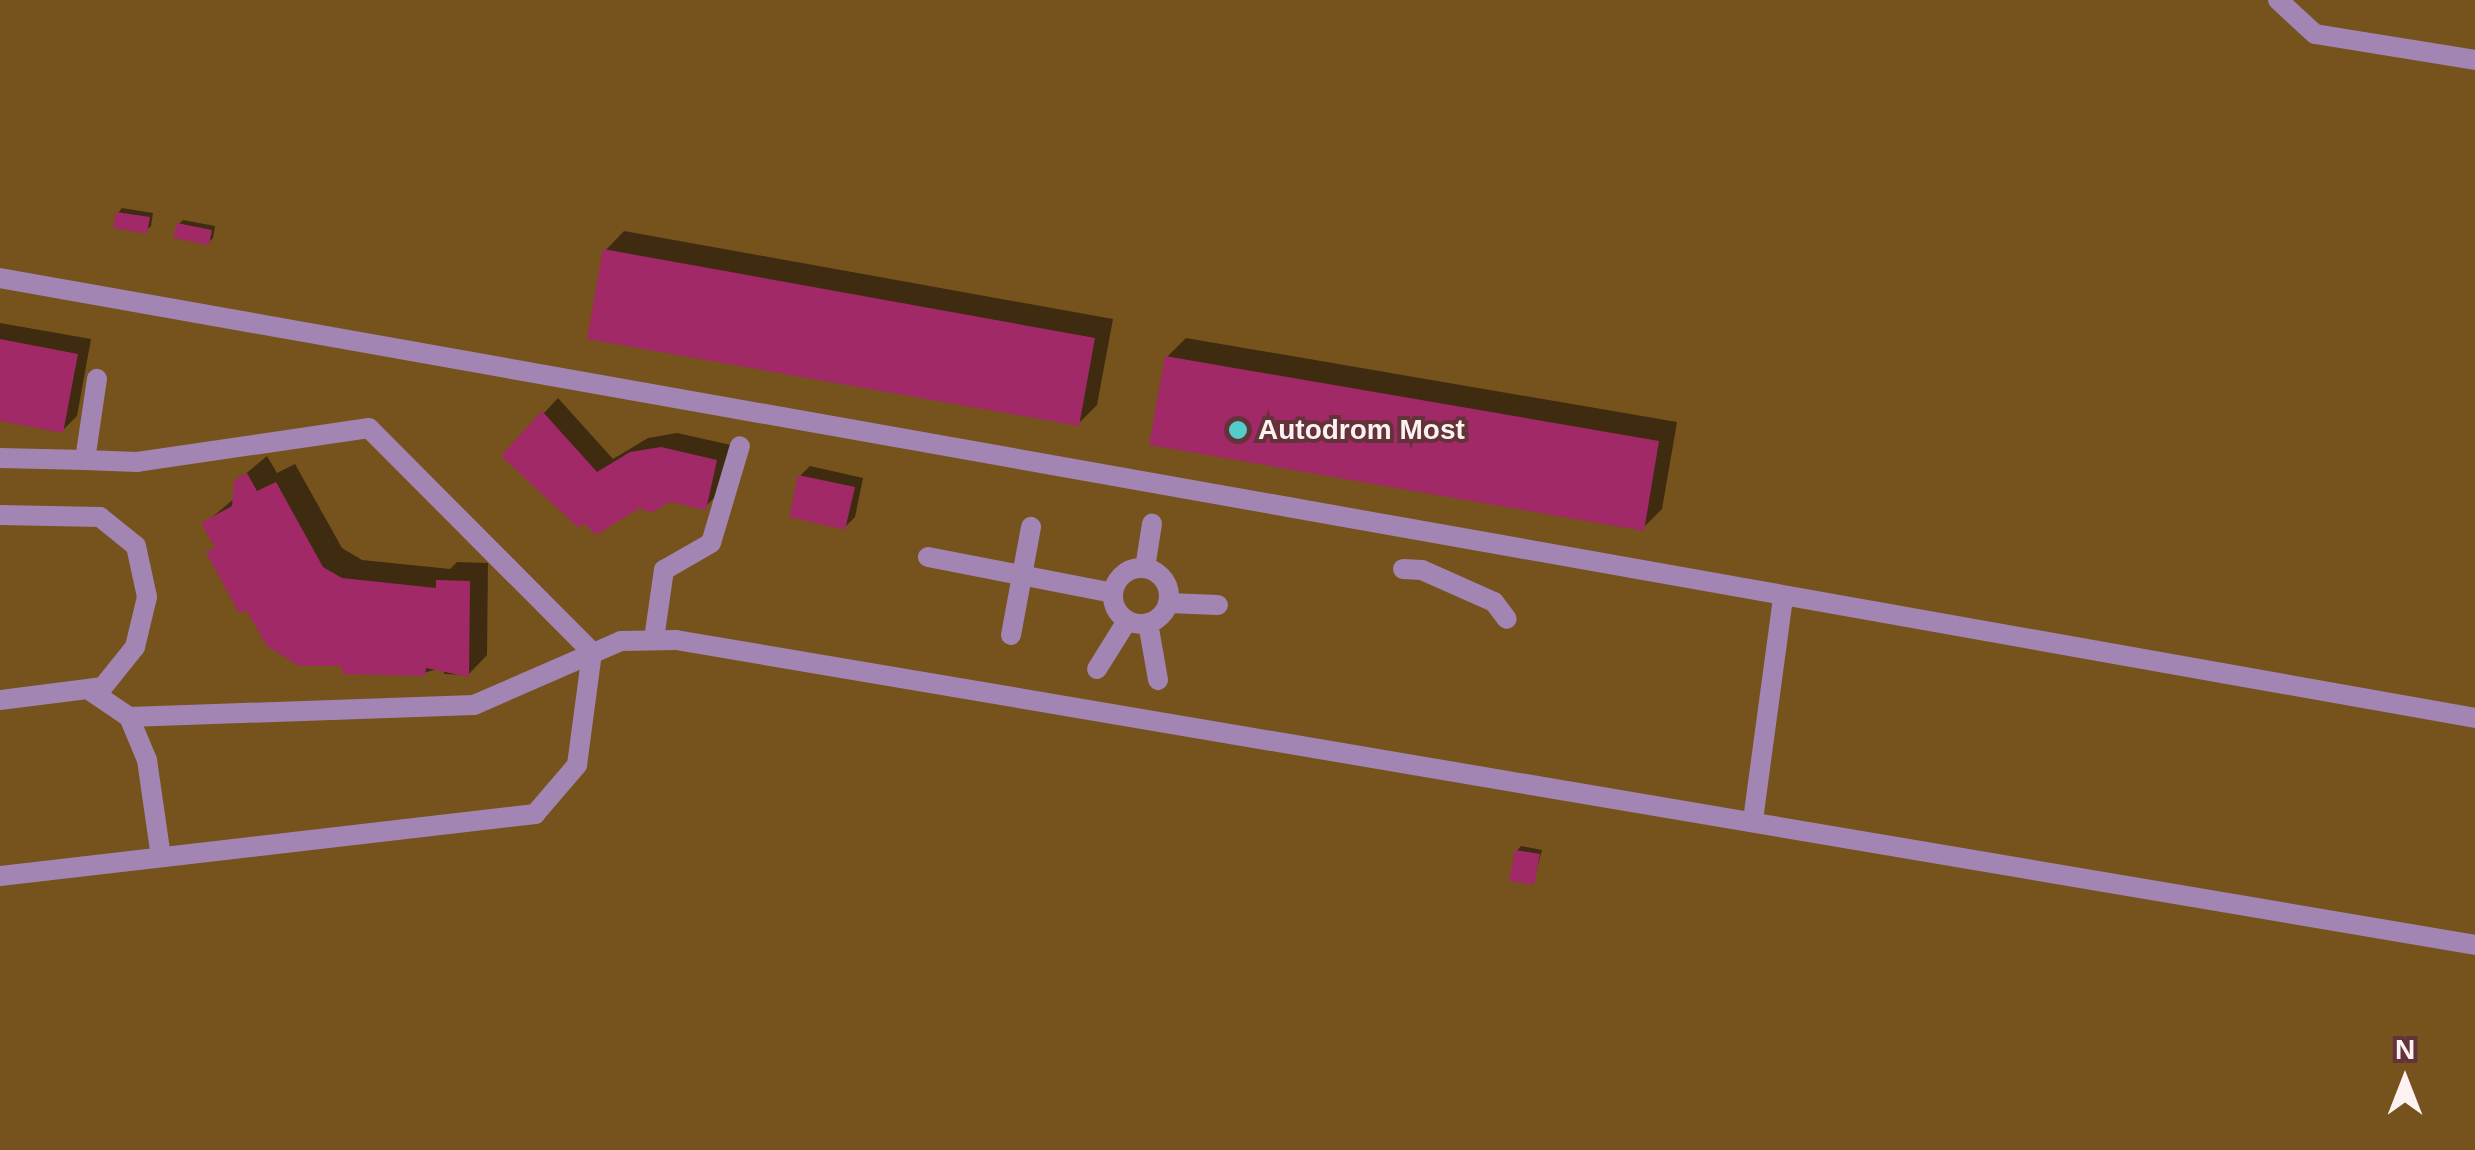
<!DOCTYPE html>
<html>
<head>
<meta charset="utf-8">
<style>
  body { margin:0 }
  #map { position:relative; width:2475px; height:1150px; overflow:hidden; background:#633339; font-family:Arial,sans-serif }
  div>[style] { position:absolute }
  [style*='--x'] { left:calc(var(--x)*1px); top:calc(var(--y)*1px); width:calc(var(--w)*1px); rotate:calc(var(--a)*1deg) }
  .green>* { inset:0; background:#76521d }
  .shadow>* { inset:0; background:#0007 }
  .building>* { inset:0; background:#a22968 }
  .service>* { height:20px; margin:-10px; padding:0 10px; transform-origin:10px; border-radius:10px; background:#a285b3 }
  .service>.ring { margin:-10px; padding:0; box-sizing:content-box; background:none; border:20px solid #a285b3; border-radius:50% }
  .minor>* { height:20px; margin:-10px; padding:0 10px; transform-origin:10px; border-radius:10px; background:#a285b3 }
  .dots>* { width:28px; height:28px; translate:-50% -50%; box-sizing:border-box; border:5px solid #633339; border-radius:50% }
  span { translate:-50% -50%; white-space:nowrap; text-align:center; line-height:1.15; -webkit-text-stroke:8px #633339; paint-order:stroke }
  .poi-label { font-size:28px; color:#fdf1f1; font-weight:700 }
  .left { translate:0 -50%; text-align:left }
  .north { position:absolute; left:2355px; top:1030px; width:100px; height:100px; -webkit-text-stroke:8px #633339; paint-order:stroke; rotate:0deg; font-size:28px; font-weight:700; line-height:40px; text-align:center; color:#fdf1f1 }
  .north::after { content:''; display:block; margin:auto; width:35px; height:45px; background:#fdf1f1; clip-path:polygon(50% 0,100% 100%,50% 72%,0 100%) }
</style>
</head>
<body>
<div id="map">
  <div class="green">
    <div style="clip-path:polygon(0 0,2475px 0,2475px 1150px,0 1150px)"></div>
  </div>
  <div class="shadow">
    <div style="clip-path:polygon(122px 208px,153px 213px,151px 226px,146px 231px,118px 213px)"></div>
    <div style="clip-path:polygon(183px 220px,215px 226px,213px 238px,208px 243px,179px 224px)"></div>
    <div style="clip-path:polygon(624px 231px,1113px 319px,1097px 405px,1078px 424px,605px 251px)"></div>
    <div style="clip-path:polygon(0 323px,91px 339px,77px 416px,63px 430px,0 419px)"></div>
    <div style="clip-path:polygon(1186px 338px,1677px 422px,1662px 509px,1643px 528px,1167px 357px)"></div>
    <div style="clip-path:polygon(558px 398px,613px 459px,648px 438px,677px 433px,731px 445px,720px 492px,705px 507px,670px 499px,639px 505px,596px 531px,544px 413px)"></div>
    <div style="clip-path:polygon(267px 456px,277px 473px,295px 464px,342px 548px,362px 560px,450px 569px,457px 562px,488px 563px,487px 655px,468px 675px,444px 674px,444px 667px,424px 673px,344px 664px,209px 553px,217px 546px,204px 524px,235px 498px,237px 481px)"></div>
    <div style="clip-path:polygon(810px 466px,863px 478px,855px 517px,845px 527px,800px 476px)"></div>
    <div style="clip-path:polygon(1521px 846px,1542px 850px,1533px 883px,1517px 851px)"></div>
  </div>
  <div class="building">
    <div style="clip-path:polygon(116px 212px,150px 217px,147px 234px,113px 228px)"></div>
    <div style="clip-path:polygon(177px 223px,212px 230px,209px 245px,173px 238px)"></div>
    <div style="clip-path:polygon(603px 249px,1095px 338px,1079px 426px,587px 339px)"></div>
    <div style="clip-path:polygon(0 339px,78px 354px,63px 433px,0 421px)"></div>
    <div style="clip-path:polygon(1165px 356px,1659px 441px,1644px 531px,1149px 445px)"></div>
    <div style="clip-path:polygon(542px 411px,597px 472px,630px 452px,661px 447px,717px 460px,706px 510px,670px 502px,651px 513px,640px 508px,596px 535px,584px 523px,579px 528px,501px 456px)"></div>
    <div style="clip-path:polygon(247px 473px,257px 491px,276px 482px,323px 567px,342px 578px,436px 588px,436px 580px,470px 581px,469px 677px,426px 668px,425px 676px,342px 674px,342px 666px,299px 666px,267px 646px,247px 611px,239px 613px,206px 552px,215px 548px,201px 523px,232px 506px,234px 480px)"></div>
    <div style="clip-path:polygon(798px 475px,855px 487px,845px 530px,789px 517px)"></div>
    <div style="clip-path:polygon(1515px 850px,1540px 854px,1534px 885px,1509px 881px)"></div>
  </div>
  <div class="service">
    <div style="--x:2278;--y:0;--w:50;--a:42.6"></div>
    <div style="--x:2315;--y:34;--w:162;--a:9.2"></div>
    <div style="--x:0;--y:278;--w:2514;--a:10.08"></div>
    <div style="--x:0;--y:458;--w:85;--a:1.3"></div>
    <div style="--x:85;--y:460;--w:82;--a:-81.6"></div>
    <div style="--x:0;--y:515;--w:100;--a:1.1"></div>
    <div style="--x:100;--y:517;--w:46;--a:38.9"></div>
    <div style="--x:136;--y:546;--w:52;--a:77.8"></div>
    <div style="--x:147;--y:597;--w:51;--a:103.5"></div>
    <div style="--x:135;--y:647;--w:51;--a:128.7"></div>
    <div style="--x:103;--y:687;--w:104;--a:172.8"></div>
    <div style="--x:928;--y:557;--w:188;--a:11"></div>
    <div class="ring" style="left:1113px;top:568px;width:36px;height:36px"></div>
    <div style="--x:1145;--y:568;--w:45;--a:-81"></div>
    <div style="--x:1403;--y:569;--w:19;--a:3"></div>
    <div style="--x:1422;--y:570;--w:79;--a:24"></div>
    <div style="--x:1494;--y:602;--w:21;--a:53"></div>
    <div style="--x:1168;--y:603;--w:50;--a:2.3"></div>
    <div style="--x:1148;--y:623;--w:58;--a:80"></div>
    <div style="--x:1011;--y:635;--w:110;--a:-79.5"></div>
    <div style="--x:654;--y:639;--w:70;--a:-81.8"></div>
    <div style="--x:664;--y:570;--w:54;--a:-29.9"></div>
    <div style="--x:711;--y:543;--w:101;--a:-73.4"></div>
    <div style="--x:1097;--y:669;--w:57;--a:-58"></div>
    <div style="--x:129;--y:717;--w:47;--a:67.3"></div>
    <div style="--x:147;--y:760;--w:98;--a:81.8"></div>
    <div style="--x:1753;--y:820;--w:224;--a:-82.3"></div>
    <div style="--x:0;--y:876;--w:539;--a:-6.61"></div>
    <div style="--x:535;--y:814;--w:65;--a:-49.4"></div>
    <div style="--x:577;--y:765;--w:114;--a:-82.4"></div>
    <div style="--x:592;--y:652;--w:316;--a:-134.9"></div>
    <div style="--x:369;--y:428;--w:234;--a:171.7"></div>
    <div style="--x:137;--y:462;--w:52;--a:-177.8"></div>
  </div>
  <div class="minor">
    <div style="--x:92;--y:692;--w:45;--a:34"></div>
    <div style="--x:129;--y:717;--w:345;--a:-2"></div>
    <div style="--x:474;--y:705;--w:160;--a:-23.5"></div>
    <div style="--x:621;--y:641;--w:55;--a:-1"></div>
    <div style="--x:676;--y:640;--w:1825;--a:9.62"></div>
  </div>
  <div class="dots">
    <div style="left:1238px;top:430px;background:#53cdca"></div>
  </div>
  <div class="poi-label">
    <span class="left" style="left:1258px;top:430px">Autodrom Most</span>
  </div>
  <div class="north">N</div>
</div>
</body>
</html>
